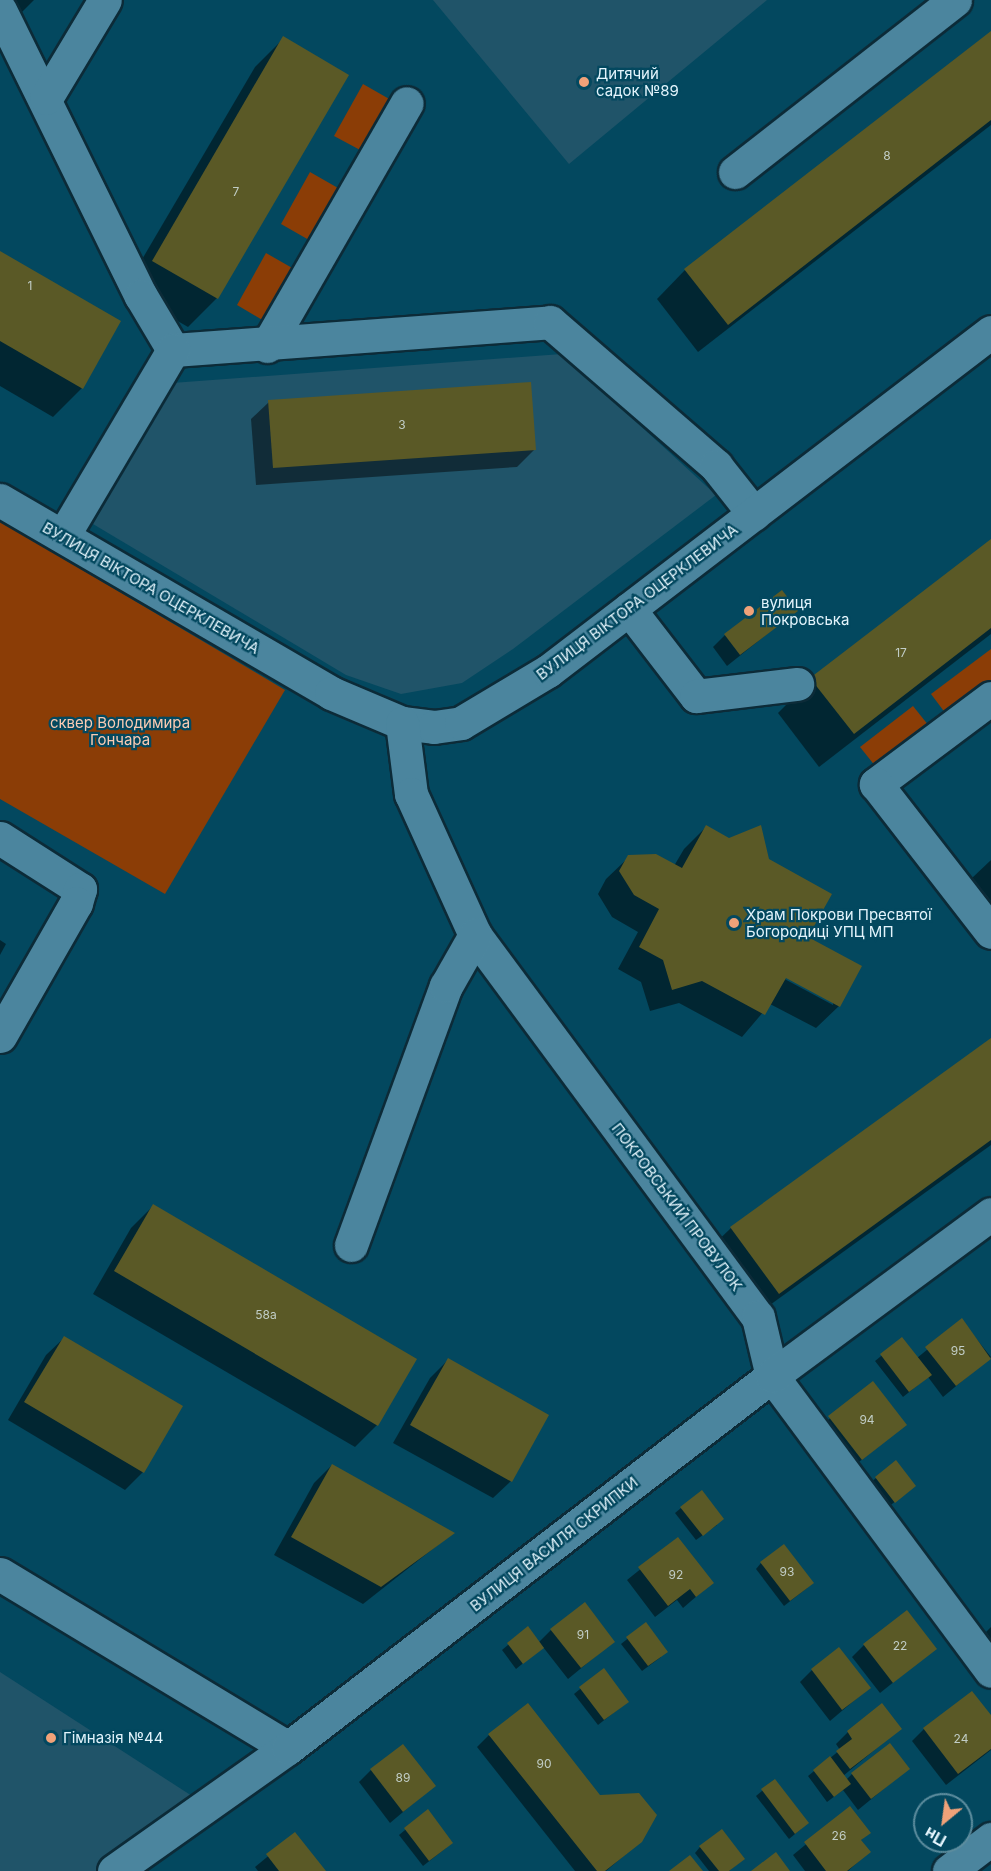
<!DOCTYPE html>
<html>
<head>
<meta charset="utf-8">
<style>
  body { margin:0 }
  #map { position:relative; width:991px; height:1871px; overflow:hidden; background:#03485f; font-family:Inter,sans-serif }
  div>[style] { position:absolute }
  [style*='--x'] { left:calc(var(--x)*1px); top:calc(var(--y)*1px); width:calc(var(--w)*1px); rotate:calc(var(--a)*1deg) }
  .built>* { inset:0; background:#205469 }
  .green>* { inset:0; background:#8b3d06 }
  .shadow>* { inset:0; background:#0007 }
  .building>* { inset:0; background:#5a5926 }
  .roads { filter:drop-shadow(2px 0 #0c2b38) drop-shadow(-2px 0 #0c2b38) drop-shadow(0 2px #0c2b38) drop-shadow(0 -2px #0c2b38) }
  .minor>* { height:33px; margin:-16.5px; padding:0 16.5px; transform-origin:16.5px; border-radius:16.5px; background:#4b859e }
  .dots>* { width:16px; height:16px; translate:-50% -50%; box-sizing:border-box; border:3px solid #03485f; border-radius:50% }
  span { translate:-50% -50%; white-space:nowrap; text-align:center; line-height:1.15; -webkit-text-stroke:4.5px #03485f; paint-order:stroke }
  .number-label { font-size:12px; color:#c1cdc6 }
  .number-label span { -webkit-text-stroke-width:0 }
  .poi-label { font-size:15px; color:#e3f4fc }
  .left { translate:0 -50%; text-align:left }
  .street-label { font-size:15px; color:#e3f4fc }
  .park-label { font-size:15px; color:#fbcbb3 }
  .north { position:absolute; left:913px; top:1793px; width:60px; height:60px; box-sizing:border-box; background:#03485f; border:2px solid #5d8d9e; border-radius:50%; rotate:209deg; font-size:16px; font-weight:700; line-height:24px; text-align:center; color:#e3f4fc }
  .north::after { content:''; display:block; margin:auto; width:21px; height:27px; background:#f0a279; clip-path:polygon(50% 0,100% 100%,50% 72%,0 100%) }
</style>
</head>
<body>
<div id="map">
  <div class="built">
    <div style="clip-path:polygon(433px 0,767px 0,569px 164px)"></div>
    <div style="clip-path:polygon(562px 354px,716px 495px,513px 649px,462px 683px,401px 694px,346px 675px,93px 524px,172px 383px)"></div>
    <div style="clip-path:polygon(0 1672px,206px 1805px,114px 1871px,0 1871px)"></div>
  </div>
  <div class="green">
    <div style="clip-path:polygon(363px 84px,391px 100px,362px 151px,334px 136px)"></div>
    <div style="clip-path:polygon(310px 172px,338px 188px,309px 240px,281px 224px)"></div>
    <div style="clip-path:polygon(266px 253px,294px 269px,264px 321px,237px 305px)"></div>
    <div style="clip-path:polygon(0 521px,285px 690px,165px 894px,0 799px)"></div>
    <div style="clip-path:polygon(991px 649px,991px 680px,946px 714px,931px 694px)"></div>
    <div style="clip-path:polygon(913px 706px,929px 726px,876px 767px,860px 747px)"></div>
  </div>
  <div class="shadow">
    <div style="clip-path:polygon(0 0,34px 0,21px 13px)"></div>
    <div style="clip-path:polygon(991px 32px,991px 125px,698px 352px,657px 299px,685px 270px)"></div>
    <div style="clip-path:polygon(284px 38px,217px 298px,188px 327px,124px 290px,255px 67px)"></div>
    <div style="clip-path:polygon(0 253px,82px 388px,53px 417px,0 386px)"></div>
    <div style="clip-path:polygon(269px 402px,534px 450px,517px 467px,256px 485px,251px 419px)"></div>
    <div style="clip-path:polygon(991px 541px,991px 634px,819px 767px,778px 713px,811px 680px)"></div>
    <div style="clip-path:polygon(796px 611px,727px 666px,713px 647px,725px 635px)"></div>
    <div style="clip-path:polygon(evenodd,706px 827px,767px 860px,839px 1006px,816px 1028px,770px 1004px,742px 1037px,679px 1003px,650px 1011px,641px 982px,618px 969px,638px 932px,612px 917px,598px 894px,606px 879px,629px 857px,674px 866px,684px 849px,706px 827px,780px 973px,833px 1002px,833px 1005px,779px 976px,780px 973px)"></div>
    <div style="clip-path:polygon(991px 860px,991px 901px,972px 878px)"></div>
    <div style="clip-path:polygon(0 940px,6px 944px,0 955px)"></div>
    <div style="clip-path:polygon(991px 1039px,991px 1145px,756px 1315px,708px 1250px,731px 1228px)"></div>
    <div style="clip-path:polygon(153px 1206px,377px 1425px,355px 1447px,93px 1294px,131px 1228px)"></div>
    <div style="clip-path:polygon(962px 1321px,991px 1357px,943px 1397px,928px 1377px,903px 1397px,875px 1361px,902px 1339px,917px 1358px)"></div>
    <div style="clip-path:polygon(64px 1338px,143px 1472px,125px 1490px,8px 1420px,46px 1355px)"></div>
    <div style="clip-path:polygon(448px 1360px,511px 1481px,493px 1498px,393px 1443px,430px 1378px)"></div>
    <div style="clip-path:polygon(873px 1383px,905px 1425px,849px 1470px,817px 1429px)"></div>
    <div style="clip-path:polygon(332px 1465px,453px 1533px,363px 1604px,274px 1555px,314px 1483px)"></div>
    <div style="clip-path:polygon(876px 1478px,908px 1492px,888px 1507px,870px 1483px)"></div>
    <div style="clip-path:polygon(681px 1508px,717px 1525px,696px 1540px,675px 1513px)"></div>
    <div style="clip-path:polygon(678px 1539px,712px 1583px,683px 1608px,677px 1600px,655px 1617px,627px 1580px)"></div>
    <div style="clip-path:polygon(761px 1563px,807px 1588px,784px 1606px,756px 1569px)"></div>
    <div style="clip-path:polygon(646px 1624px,661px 1657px,642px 1671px,621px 1644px)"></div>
    <div style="clip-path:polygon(991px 1627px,991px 1639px,986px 1632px)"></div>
    <div style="clip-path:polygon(528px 1628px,538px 1643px,551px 1630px,613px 1642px,568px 1679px,543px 1647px,516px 1669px,502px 1650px)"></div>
    <div style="clip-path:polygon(864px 1645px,935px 1649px,880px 1693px,852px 1657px)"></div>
    <div style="clip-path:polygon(603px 1670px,621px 1707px,598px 1725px,574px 1694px)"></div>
    <div style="clip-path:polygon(812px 1670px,869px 1688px,830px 1721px,800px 1682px)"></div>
    <div style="clip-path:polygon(991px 1718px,991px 1750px,946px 1785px,912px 1741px,924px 1729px)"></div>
    <div style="clip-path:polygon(900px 1729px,843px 1776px,846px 1780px,852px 1774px,908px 1769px,858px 1810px,843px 1790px,827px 1802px,808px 1776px,840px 1750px,836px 1744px,848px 1732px)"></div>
    <div style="clip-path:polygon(489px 1735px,599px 1796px,641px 1841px,606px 1871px,575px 1871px,477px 1747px)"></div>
    <div style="clip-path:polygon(371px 1770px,434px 1786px,390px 1823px,359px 1782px)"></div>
    <div style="clip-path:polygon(774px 1781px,801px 1829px,789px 1839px,756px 1796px)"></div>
    <div style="clip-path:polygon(850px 1808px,869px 1832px,860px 1841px,869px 1852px,848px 1871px,805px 1871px,793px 1855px)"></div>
    <div style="clip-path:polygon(428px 1811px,446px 1848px,423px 1866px,399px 1835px)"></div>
    <div style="clip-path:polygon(295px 1834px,324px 1871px,258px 1871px,255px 1867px)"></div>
    <div style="clip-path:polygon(700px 1847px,743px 1859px,729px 1871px,709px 1871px,695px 1853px)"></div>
  </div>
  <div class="building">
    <div style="clip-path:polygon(991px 31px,991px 120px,728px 325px,684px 269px)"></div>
    <div style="clip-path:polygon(283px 36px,349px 75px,218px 299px,152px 261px)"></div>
    <div style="clip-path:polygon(0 251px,121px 321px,83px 389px,0 341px)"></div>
    <div style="clip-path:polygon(531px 382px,536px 450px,273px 468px,268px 400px)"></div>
    <div style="clip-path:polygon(991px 539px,991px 628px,854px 734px,810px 678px)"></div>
    <div style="clip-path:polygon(782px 590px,798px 611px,740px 655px,724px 634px)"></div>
    <div style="clip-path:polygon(706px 825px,729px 838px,761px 825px,769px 859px,832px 894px,808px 937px,862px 966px,840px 1007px,786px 978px,765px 1015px,702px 981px,672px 990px,663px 960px,639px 947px,659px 909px,634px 895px,619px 871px,628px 855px,656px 854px,682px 868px)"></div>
    <div style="clip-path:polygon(991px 1038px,991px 1140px,779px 1294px,730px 1227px)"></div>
    <div style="clip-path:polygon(153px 1204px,417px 1359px,378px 1426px,114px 1271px)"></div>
    <div style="clip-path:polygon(962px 1318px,991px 1359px,956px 1386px,925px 1347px)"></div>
    <div style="clip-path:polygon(64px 1336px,183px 1406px,144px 1473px,24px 1402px)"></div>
    <div style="clip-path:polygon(902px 1337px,932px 1375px,909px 1392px,880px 1354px)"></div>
    <div style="clip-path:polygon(448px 1358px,549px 1415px,512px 1482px,410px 1425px)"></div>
    <div style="clip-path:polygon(873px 1381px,907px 1425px,862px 1460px,828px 1416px)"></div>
    <div style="clip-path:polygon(896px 1460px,916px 1486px,895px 1503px,875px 1477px)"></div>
    <div style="clip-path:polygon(332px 1464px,455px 1533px,381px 1587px,291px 1537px)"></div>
    <div style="clip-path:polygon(702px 1490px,724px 1519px,703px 1536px,680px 1507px)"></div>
    <div style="clip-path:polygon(678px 1537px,714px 1583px,696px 1597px,690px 1589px,668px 1606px,638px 1567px)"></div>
    <div style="clip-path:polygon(784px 1544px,814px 1583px,790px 1601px,760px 1562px)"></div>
    <div style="clip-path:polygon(585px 1602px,615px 1642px,581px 1668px,550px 1629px)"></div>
    <div style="clip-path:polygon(907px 1610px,937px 1649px,893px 1683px,863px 1644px)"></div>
    <div style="clip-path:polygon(646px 1622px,668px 1652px,648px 1666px,626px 1637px)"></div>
    <div style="clip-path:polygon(528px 1626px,544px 1648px,523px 1664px,507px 1643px)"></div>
    <div style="clip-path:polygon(839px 1647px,871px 1688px,842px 1710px,811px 1669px)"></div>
    <div style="clip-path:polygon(604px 1668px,629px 1702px,604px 1720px,579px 1687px)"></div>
    <div style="clip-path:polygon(972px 1691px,991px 1715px,991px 1749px,958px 1774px,923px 1728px)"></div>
    <div style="clip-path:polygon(528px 1703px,600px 1795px,639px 1793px,657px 1815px,642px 1842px,605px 1871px,597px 1871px,488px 1734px)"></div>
    <div style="clip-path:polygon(882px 1703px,902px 1729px,850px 1769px,836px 1751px,852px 1739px,847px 1731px)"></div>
    <div style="clip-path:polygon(890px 1743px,910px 1769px,871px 1799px,851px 1773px)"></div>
    <div style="clip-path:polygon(403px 1744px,436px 1786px,403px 1812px,370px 1769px)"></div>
    <div style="clip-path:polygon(830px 1756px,851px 1784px,834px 1797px,813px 1770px)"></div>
    <div style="clip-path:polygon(775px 1779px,809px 1823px,795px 1834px,761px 1789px)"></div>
    <div style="clip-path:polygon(850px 1806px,871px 1833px,861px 1840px,871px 1852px,847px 1871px,826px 1871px,804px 1842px)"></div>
    <div style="clip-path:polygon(428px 1809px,453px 1843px,429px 1861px,404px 1828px)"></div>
    <div style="clip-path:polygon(722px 1829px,745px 1859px,729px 1871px,719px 1871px,699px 1846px)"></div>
    <div style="clip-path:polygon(295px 1832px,326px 1871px,279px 1871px,266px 1854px)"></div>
    <div style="clip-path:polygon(776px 1852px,790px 1871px,751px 1871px)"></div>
    <div style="clip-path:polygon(690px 1855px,703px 1871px,669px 1871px)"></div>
  </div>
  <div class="roads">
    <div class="minor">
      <div style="--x:0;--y:10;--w:319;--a:63.8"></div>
      <div style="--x:141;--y:296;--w:63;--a:59.3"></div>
      <div style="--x:46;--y:98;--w:114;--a:-59"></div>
      <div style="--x:735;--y:172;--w:279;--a:-38"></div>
      <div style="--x:267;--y:346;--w:280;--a:-60.1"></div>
      <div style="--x:173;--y:350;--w:378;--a:-4.2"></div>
      <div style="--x:550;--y:322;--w:220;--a:40.9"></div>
      <div style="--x:716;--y:466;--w:61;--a:51.6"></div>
      <div style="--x:0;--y:500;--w:383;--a:30.2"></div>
      <div style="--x:331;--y:693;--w:77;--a:22.9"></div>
      <div style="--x:402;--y:723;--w:32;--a:7"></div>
      <div style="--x:434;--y:727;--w:27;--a:-8"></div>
      <div style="--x:461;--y:723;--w:101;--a:-30.9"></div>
      <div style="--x:548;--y:671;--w:558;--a:-37.42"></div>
      <div style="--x:63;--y:536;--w:216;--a:-59.4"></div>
      <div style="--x:629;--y:609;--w:110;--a:52.4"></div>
      <div style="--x:696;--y:696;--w:102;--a:-6.8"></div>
      <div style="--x:991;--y:698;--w:144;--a:143.2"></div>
      <div style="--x:876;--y:784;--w:187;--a:52.2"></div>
      <div style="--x:402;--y:723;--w:72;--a:82.8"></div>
      <div style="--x:411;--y:794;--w:155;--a:65.6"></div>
      <div style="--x:475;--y:935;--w:475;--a:53.5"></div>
      <div style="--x:758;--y:1317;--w:61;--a:76.7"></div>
      <div style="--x:772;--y:1376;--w:367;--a:53.4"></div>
      <div style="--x:0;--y:838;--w:95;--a:32.5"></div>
      <div style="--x:80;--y:889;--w:15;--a:106"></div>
      <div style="--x:76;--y:903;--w:153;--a:119.7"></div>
      <div style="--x:351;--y:1245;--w:276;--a:-69.9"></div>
      <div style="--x:446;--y:986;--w:59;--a:-60.4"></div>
      <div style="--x:0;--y:1574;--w:336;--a:31.1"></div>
      <div style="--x:114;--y:1871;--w:213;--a:-35.3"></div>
      <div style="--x:288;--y:1748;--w:610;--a:-37.55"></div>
      <div style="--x:772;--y:1376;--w:272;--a:-36.5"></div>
      <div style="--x:949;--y:1871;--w:53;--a:-37.3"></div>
    </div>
  </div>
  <div class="dots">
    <div style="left:584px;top:82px;background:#f0a279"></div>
    <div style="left:749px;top:611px;background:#f0a279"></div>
    <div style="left:734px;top:923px;background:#f0a279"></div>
    <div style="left:51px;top:1738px;background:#f0a279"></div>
  </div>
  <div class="number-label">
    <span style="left:887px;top:156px">8</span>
    <span style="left:236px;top:192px">7</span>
    <span style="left:30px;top:286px">1</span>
    <span style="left:402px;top:425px">3</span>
    <span style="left:901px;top:653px">17</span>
    <span style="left:266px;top:1315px">58а</span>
    <span style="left:958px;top:1351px">95</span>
    <span style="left:867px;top:1420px">94</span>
    <span style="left:787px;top:1572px">93</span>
    <span style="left:676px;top:1575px">92</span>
    <span style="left:583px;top:1635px">91</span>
    <span style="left:900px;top:1646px">22</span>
    <span style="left:961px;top:1739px">24</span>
    <span style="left:544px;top:1764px">90</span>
    <span style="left:403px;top:1778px">89</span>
    <span style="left:839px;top:1836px">26</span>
  </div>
  <div class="poi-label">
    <span class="left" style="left:596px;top:82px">Дитячий<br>садок №89</span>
    <span class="left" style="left:761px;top:611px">вулиця<br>Покровська</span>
    <span class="left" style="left:746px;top:923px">Храм Покрови Пресвятої<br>Богородиці УПЦ МП</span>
    <span class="left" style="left:63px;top:1738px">Гімназія №44</span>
  </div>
  <div class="street-label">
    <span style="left:151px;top:588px;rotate:30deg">ВУЛИЦЯ ВІКТОРА ОЦЕРКЛЕВИЧА</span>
    <span style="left:637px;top:602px;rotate:-37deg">ВУЛИЦЯ ВІКТОРА ОЦЕРКЛЕВИЧА</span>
    <span style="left:677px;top:1207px;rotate:53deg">ПОКРОВСЬКИЙ ПРОВУЛОК</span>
    <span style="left:554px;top:1544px;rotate:-38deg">ВУЛИЦЯ ВАСИЛЯ СКРИПКИ</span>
  </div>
  <div class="park-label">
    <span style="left:120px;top:731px">сквер Володимира<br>Гончара</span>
  </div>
  <div class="north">Пн</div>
</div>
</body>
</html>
